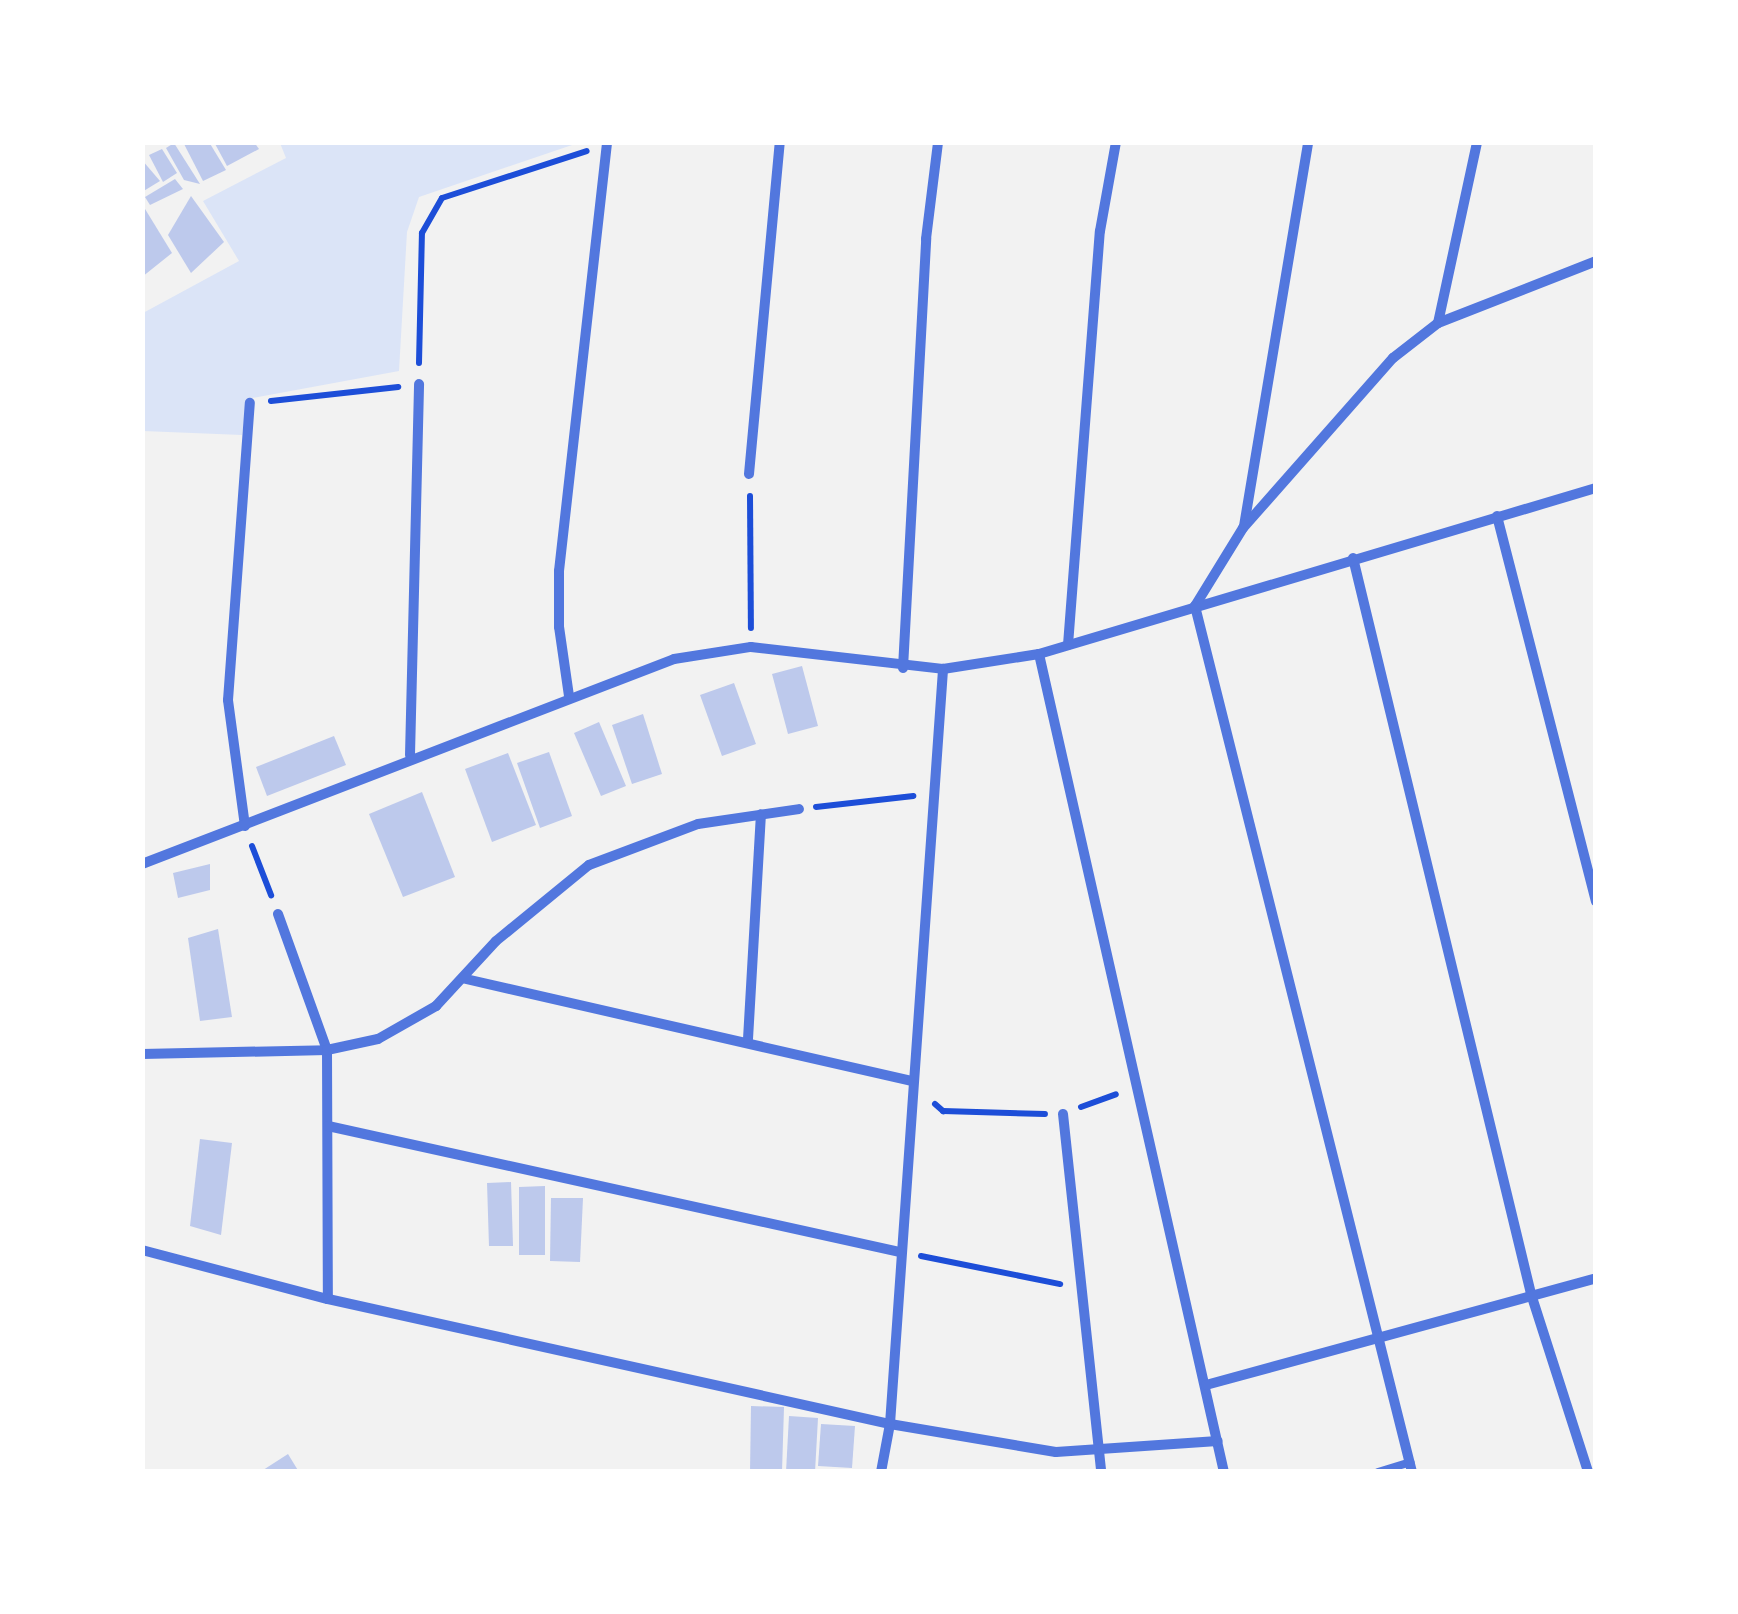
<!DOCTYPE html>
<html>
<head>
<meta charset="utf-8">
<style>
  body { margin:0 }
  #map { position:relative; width:1738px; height:1614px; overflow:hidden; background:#f2f2f2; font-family:"IBM Plex Sans",sans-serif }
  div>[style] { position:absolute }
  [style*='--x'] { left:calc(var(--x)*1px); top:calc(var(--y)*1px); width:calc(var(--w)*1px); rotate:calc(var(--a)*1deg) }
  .green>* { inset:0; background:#dbe4f7 }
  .building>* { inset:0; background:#bdc9ec }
  .path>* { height:6px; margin:-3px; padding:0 3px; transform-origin:3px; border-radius:3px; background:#1d4ed8 }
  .service>* { height:8px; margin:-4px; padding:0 4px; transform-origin:4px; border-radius:4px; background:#5277de }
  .minor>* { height:10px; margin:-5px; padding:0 5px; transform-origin:5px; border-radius:5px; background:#5277de }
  span { translate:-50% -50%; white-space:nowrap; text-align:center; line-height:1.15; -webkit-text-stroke:10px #fff; paint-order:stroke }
  .frame { position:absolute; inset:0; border:145px solid #fff; pointer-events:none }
</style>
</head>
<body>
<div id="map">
  <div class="green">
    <div style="clip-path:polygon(280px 143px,578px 143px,419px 197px,407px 232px,399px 371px,247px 399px,242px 435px,143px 431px,143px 313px,239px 261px,203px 201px,286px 158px)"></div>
  </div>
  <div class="building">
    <div style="clip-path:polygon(183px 142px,209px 142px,226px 170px,203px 181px)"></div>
    <div style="clip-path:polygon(214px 142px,254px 142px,259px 149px,227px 166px)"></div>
    <div style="clip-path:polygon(174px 143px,200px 184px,184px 180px,166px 148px)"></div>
    <div style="clip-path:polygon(162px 149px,177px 173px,163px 182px,149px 155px)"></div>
    <div style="clip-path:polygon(142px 160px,160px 181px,142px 192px)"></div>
    <div style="clip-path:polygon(175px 179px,183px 189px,150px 205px,145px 197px)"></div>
    <div style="clip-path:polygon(191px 196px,224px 242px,191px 273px,168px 235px)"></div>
    <div style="clip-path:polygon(142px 204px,172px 253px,142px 277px)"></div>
    <div style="clip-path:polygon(802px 666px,818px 726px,788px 734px,772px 674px)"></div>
    <div style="clip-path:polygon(734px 683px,756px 744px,722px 756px,700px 695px)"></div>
    <div style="clip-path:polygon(643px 714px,662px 774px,632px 784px,612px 725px)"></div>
    <div style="clip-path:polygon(599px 722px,626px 786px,601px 796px,574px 733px)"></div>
    <div style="clip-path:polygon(334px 736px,346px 765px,267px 796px,256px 767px)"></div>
    <div style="clip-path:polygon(549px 752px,572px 816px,540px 828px,517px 763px)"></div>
    <div style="clip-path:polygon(508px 753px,536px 825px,492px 842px,465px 769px)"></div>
    <div style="clip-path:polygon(422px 792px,455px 877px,403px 897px,369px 814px)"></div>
    <div style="clip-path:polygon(210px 864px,210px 890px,178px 898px,173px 873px)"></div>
    <div style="clip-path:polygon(218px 929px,232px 1017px,200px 1021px,188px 938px)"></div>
    <div style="clip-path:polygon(200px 1139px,232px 1143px,221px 1235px,190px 1226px)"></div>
    <div style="clip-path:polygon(511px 1182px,513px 1246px,489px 1246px,487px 1183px)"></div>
    <div style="clip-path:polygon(545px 1186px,545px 1255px,519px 1255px,519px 1187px)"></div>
    <div style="clip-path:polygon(551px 1198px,583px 1198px,580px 1262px,550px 1261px)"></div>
    <div style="clip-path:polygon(751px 1406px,784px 1407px,782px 1472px,750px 1472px)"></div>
    <div style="clip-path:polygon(789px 1416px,818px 1418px,815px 1472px,786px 1472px)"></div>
    <div style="clip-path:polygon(821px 1424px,855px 1426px,852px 1468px,818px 1466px)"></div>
    <div style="clip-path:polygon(288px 1454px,299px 1472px,260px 1472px)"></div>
  </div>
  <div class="path">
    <div style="--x:419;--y:363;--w:130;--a:-88.7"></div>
    <div style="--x:422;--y:233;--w:40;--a:-60.3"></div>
    <div style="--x:442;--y:198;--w:152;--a:-18"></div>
    <div style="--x:271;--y:401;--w:128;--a:-6.3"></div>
    <div style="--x:750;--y:496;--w:132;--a:89.6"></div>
    <div style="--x:816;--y:807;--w:98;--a:-6.5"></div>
    <div style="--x:252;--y:846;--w:53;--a:68.8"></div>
    <div style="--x:935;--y:1104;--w:11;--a:41"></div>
    <div style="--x:943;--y:1111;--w:102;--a:1.7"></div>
    <div style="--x:1081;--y:1107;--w:37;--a:-20"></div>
    <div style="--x:921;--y:1256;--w:142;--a:11.4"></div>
  </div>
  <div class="service">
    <div style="--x:1378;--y:1472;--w:34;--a:-17"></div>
  </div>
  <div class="minor">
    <div style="--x:1438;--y:323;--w:185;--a:-77.8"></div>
    <div style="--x:749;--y:474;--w:333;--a:-84.7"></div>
    <div style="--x:1497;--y:516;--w:398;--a:75.6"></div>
    <div style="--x:1244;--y:526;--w:389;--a:-80.5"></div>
    <div style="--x:1353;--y:558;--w:757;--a:76.4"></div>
    <div style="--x:1531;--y:1294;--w:187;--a:72.2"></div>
    <div style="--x:1068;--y:645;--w:415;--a:-85.6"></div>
    <div style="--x:1100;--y:231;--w:90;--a:-79.8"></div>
    <div style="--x:1039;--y:654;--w:839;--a:77.26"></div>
    <div style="--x:903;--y:668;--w:430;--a:-86.9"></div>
    <div style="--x:926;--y:239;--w:98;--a:-82.9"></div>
    <div style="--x:569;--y:696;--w:70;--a:-98.2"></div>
    <div style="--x:559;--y:627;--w:56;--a:-90"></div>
    <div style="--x:559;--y:571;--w:432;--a:-83.6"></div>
    <div style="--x:410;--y:755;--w:371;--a:-88.6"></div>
    <div style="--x:245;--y:826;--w:127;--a:-97.7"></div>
    <div style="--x:228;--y:700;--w:298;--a:-85.8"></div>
    <div style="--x:142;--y:864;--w:570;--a:-21.07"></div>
    <div style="--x:674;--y:659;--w:78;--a:-8.9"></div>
    <div style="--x:751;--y:647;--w:193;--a:6.5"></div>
    <div style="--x:943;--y:669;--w:97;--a:-8.9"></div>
    <div style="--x:1039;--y:654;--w:581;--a:-16.6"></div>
    <div style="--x:278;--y:914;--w:145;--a:70.2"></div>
    <div style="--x:327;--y:1050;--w:249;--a:89.8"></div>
    <div style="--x:466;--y:979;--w:458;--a:12.9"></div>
    <div style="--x:748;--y:1039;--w:225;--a:-86.7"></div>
    <div style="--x:142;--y:1054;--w:185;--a:-1.2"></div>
    <div style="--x:327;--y:1050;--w:52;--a:-12.2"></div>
    <div style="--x:378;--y:1039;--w:67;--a:-29.6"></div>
    <div style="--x:436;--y:1006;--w:88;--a:-47.3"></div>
    <div style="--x:496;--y:941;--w:120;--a:-39.3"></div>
    <div style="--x:589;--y:865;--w:116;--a:-20.6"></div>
    <div style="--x:698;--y:824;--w:102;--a:-8.4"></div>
    <div style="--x:1063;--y:1114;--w:360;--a:83.9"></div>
    <div style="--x:328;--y:1126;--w:586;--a:12.42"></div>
    <div style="--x:142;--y:1250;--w:192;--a:14.8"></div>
    <div style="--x:328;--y:1299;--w:576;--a:12.54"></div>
    <div style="--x:890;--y:1424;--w:168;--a:9.6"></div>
    <div style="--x:1056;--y:1452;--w:162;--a:-3.9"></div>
    <div style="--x:1206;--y:1385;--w:404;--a:-15.3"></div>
    <div style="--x:881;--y:1472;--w:49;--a:-79.4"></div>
    <div style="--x:890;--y:1424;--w:757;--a:-85.98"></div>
    <div style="--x:1412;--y:1472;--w:893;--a:-104.07"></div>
    <div style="--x:1195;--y:606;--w:92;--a:-58.4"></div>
    <div style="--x:1243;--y:528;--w:227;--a:-48.6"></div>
    <div style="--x:1393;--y:358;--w:57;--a:-37.9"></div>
    <div style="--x:1438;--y:323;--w:170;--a:-21.4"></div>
  </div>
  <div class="frame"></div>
</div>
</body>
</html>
